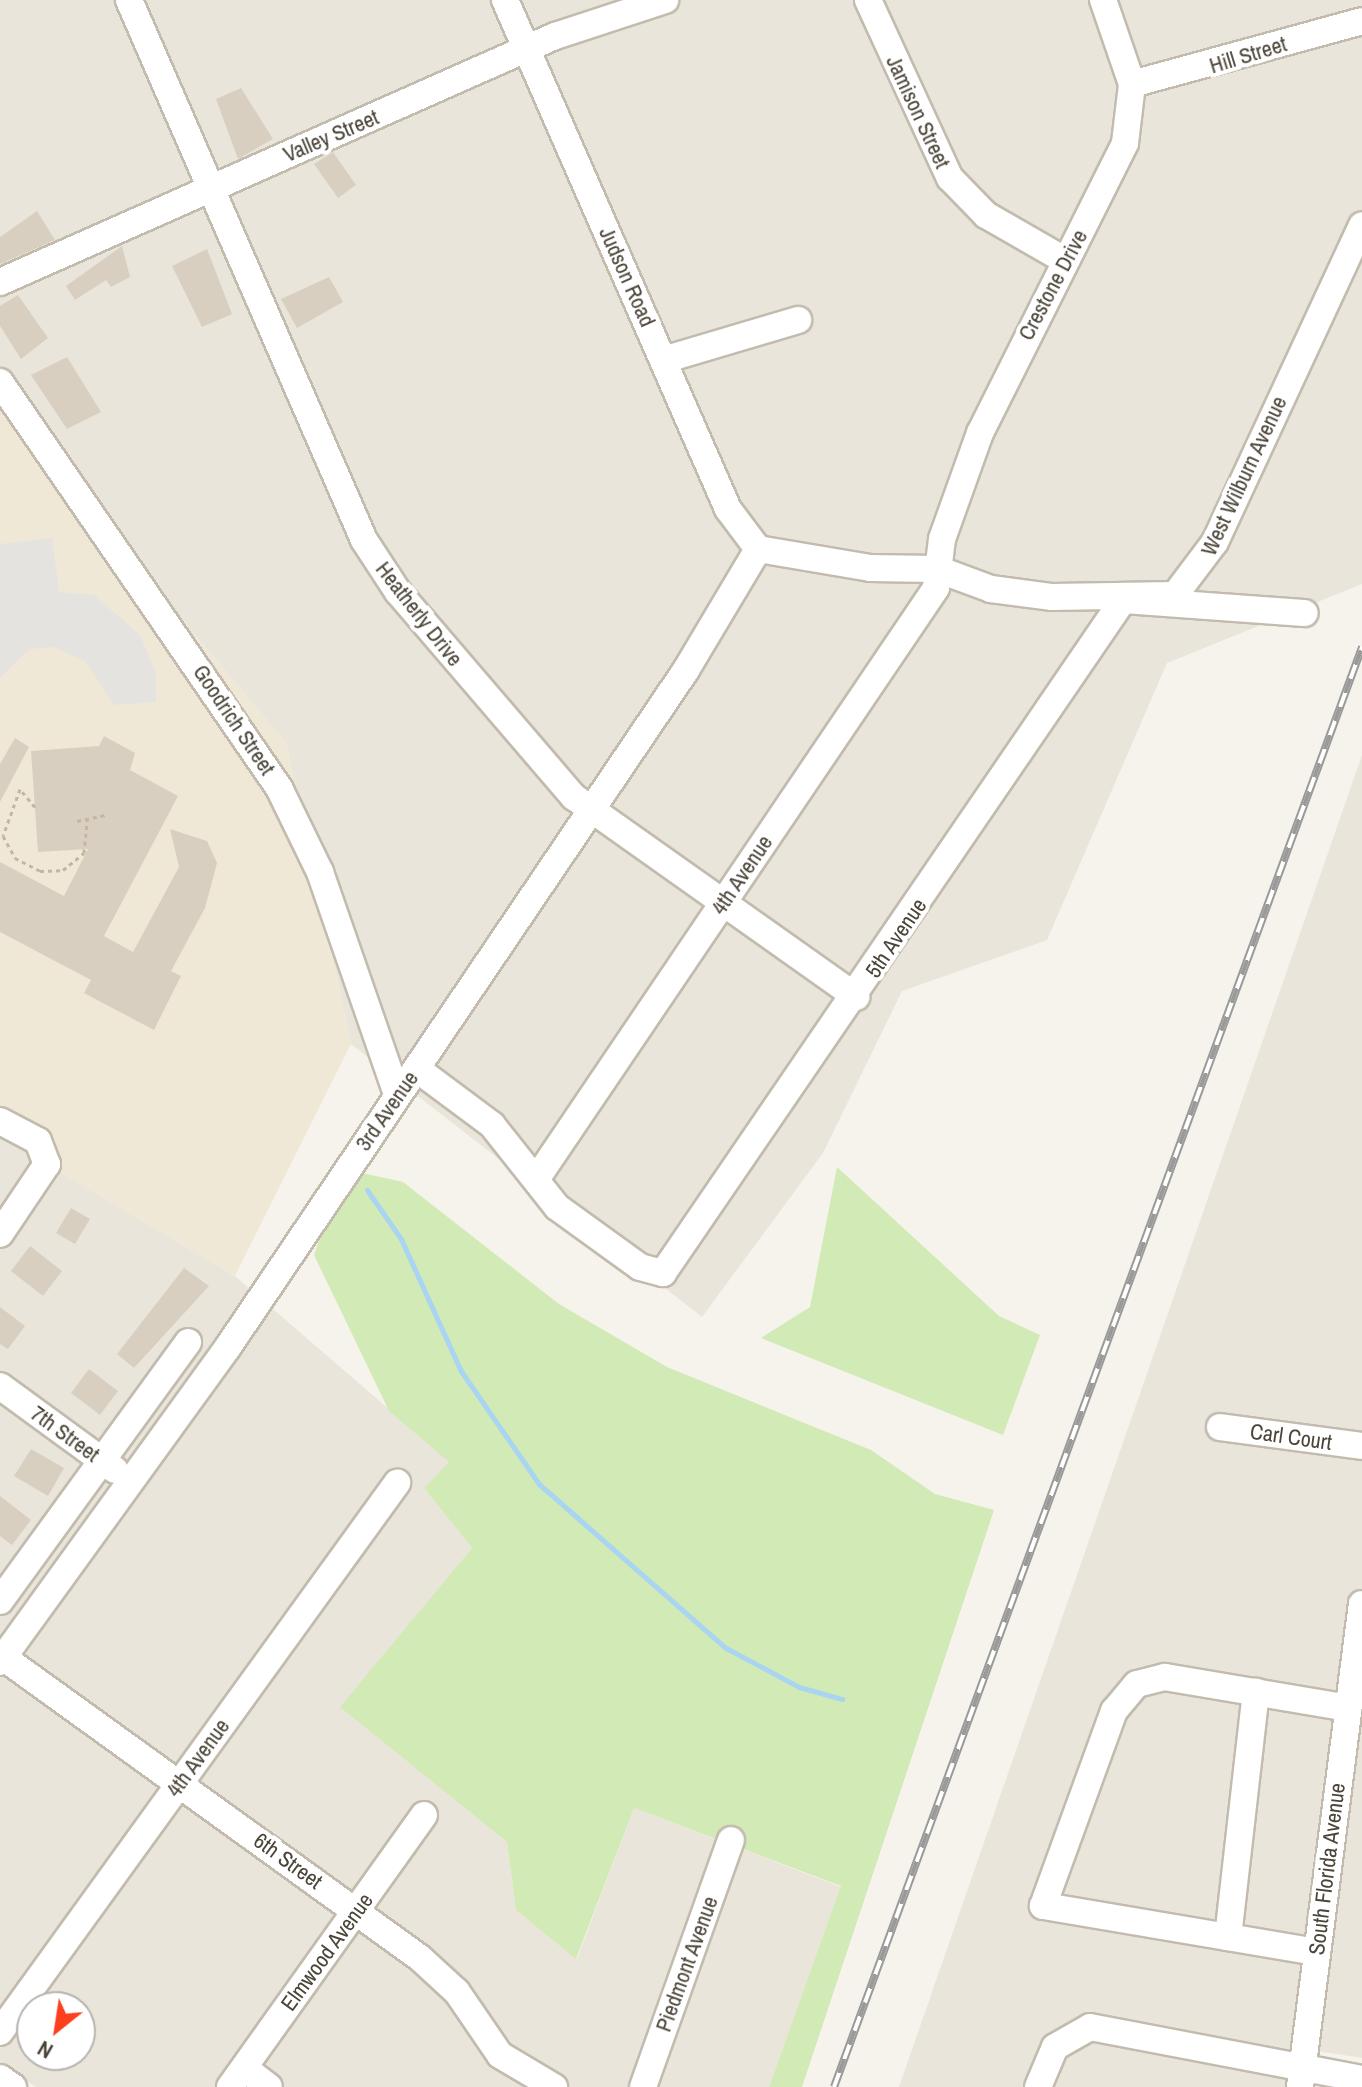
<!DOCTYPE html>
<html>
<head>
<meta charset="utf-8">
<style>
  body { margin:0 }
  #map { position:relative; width:1362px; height:2087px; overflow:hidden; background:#f6f3ec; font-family:"Archivo Narrow",sans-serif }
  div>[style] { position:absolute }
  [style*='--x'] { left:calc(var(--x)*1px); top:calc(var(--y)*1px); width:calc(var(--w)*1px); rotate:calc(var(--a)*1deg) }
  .residential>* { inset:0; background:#eae5da }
  .education>* { inset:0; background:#efe8d6 }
  .green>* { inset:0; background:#d2eab5 }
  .parking>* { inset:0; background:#e5e3e0 }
  .stream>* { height:5px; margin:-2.5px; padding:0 2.5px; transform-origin:2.5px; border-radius:2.5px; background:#a9d4f2 }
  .building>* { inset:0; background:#d8cfc1 }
  .path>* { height:3px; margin-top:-1.5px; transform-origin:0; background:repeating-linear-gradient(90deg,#c4b79f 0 4px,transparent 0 8px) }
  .roads { filter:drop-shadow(2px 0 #c2bbae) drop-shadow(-2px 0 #c2bbae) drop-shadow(0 2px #c2bbae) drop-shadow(0 -2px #c2bbae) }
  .minor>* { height:26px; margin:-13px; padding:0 13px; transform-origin:13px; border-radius:13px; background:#fff }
  .rail>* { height:8px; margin-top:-4px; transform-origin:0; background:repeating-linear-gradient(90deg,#fff 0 15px,#9a9a9a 0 30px); box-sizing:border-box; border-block:2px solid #9a9a9a }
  span { translate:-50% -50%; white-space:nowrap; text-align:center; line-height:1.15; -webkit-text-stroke:8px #fff; paint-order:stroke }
  .street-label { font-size:22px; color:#4b4439 }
  .north { position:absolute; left:16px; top:1991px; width:80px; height:80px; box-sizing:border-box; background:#fff; border:2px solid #b7b4b0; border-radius:50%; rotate:210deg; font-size:22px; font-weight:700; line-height:32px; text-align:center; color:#4b4439 }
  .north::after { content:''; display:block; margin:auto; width:28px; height:36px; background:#fc3f1d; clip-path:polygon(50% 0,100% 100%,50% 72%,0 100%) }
</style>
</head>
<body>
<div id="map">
  <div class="residential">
    <div style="clip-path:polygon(0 0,1362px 0,1362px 584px,1167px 663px,1047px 940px,902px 991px,823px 1153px,702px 1317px,351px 1044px,286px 743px,0 403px)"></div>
    <div style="clip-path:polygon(1362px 755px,1362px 2058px,1311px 2050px,1304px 2087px,899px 2087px)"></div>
    <div style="clip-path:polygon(evenodd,0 1136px,235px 1276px,450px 1462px,424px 1488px,472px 1548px,341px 1707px,507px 1842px,516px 1910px,577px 1959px,634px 1808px,841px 1887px,769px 2087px,36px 2087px,0 2061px,0 1136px,32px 2007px,80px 2007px,80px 2055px,32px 2055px,32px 2007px)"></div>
  </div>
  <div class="education">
    <div style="clip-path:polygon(0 403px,286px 743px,351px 1044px,235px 1276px,0 1136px)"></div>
  </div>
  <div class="green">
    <div style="clip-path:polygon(837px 1167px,999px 1316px,1040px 1335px,1003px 1435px,761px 1338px,810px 1307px)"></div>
    <div style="clip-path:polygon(344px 1169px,403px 1182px,559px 1304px,667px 1367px,871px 1450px,935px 1494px,994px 1510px,802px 2087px,769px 2087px,841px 1886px,634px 1808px,576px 1959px,516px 1910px,507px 1842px,340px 1707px,472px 1548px,424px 1488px,449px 1462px,389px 1411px,314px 1255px)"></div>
  </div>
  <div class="parking">
    <div style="clip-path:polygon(52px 538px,59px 592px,94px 595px,140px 635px,156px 673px,156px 702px,114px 705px,85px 661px,54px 647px,29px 649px,0 678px,0 544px)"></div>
  </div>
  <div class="stream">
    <div style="--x:367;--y:1190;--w:60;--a:55.2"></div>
    <div style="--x:401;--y:1239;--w:145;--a:65.6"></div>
    <div style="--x:461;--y:1371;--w:137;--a:55.4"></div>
    <div style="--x:539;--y:1484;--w:249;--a:41.3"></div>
    <div style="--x:726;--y:1648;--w:83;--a:28.1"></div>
    <div style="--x:799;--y:1687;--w:45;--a:15.6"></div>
  </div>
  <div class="building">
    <div style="clip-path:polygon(241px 88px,273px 139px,238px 159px,216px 99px)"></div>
    <div style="clip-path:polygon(333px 152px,356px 185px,338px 198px,314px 164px)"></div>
    <div style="clip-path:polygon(37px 211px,55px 240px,0 264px,0 237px)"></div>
    <div style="clip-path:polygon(122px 246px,130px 277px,111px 287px,106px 280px,75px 300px,66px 286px)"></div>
    <div style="clip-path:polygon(207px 249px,232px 314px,202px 327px,172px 266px)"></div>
    <div style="clip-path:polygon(329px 277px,343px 302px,297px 328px,281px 299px)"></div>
    <div style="clip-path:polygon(18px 295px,48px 338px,21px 359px,0 326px,0 306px)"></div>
    <div style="clip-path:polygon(67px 357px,101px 412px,67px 429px,31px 375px)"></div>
    <div style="clip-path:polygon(104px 736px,135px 753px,130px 770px,178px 796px,104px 936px,133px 952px,179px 867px,170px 829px,207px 841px,217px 863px,205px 908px,171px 971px,181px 976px,154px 1030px,84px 993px,91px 980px,0 932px,0 862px,64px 896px,88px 849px,38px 852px,31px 751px,99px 746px)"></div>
    <div style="clip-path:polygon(15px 738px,29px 747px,0 802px,0 764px)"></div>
    <div style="clip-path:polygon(71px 1208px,90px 1219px,75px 1244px,56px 1233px)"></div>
    <div style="clip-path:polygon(30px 1246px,62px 1271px,43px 1296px,11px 1271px)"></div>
    <div style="clip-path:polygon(184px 1268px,209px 1286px,134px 1368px,117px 1354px)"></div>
    <div style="clip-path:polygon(0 1307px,25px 1326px,8px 1349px,0 1344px)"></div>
    <div style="clip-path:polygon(89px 1369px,118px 1391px,100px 1415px,71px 1393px)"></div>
    <div style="clip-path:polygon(31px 1449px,64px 1468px,48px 1496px,14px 1476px)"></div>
    <div style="clip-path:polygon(0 1496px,31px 1520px,12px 1545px,0 1536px)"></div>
  </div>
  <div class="path">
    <div style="--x:35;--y:807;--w:23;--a:-130"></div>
    <div style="--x:20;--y:789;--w:50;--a:109.9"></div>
    <div style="--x:3;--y:836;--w:25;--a:61"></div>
    <div style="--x:15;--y:858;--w:28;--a:27"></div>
    <div style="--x:40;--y:871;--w:23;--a:-2"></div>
    <div style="--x:63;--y:870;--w:27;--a:-39"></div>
    <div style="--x:84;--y:853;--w:40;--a:-84.3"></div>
    <div style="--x:77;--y:821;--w:30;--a:-12"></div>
  </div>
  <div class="roads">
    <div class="minor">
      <div style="--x:129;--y:0;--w:589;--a:66.48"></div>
      <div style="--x:364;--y:540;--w:62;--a:56.8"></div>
      <div style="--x:398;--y:592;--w:270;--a:49.4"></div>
      <div style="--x:574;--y:797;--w:346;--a:35.3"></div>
      <div style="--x:505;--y:0;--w:556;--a:66.34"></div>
      <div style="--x:728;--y:509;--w:50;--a:53.1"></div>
      <div style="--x:868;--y:0;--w:196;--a:65.3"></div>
      <div style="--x:950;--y:178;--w:52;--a:45.8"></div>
      <div style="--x:986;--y:215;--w:92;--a:29.9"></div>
      <div style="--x:1132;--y:84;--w:238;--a:-15.3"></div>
      <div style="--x:0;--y:282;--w:607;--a:-23.9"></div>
      <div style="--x:555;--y:36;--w:116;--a:-18.1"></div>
      <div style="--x:663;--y:360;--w:141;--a:-16.5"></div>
      <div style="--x:0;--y:382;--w:495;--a:55.5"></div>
      <div style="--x:280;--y:790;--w:91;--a:64"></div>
      <div style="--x:320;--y:872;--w:235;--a:70.9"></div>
      <div style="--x:758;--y:549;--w:114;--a:9.6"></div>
      <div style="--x:870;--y:568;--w:67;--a:0.9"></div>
      <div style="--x:937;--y:569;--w:58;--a:20.3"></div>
      <div style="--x:991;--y:589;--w:62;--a:7.5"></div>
      <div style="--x:1052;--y:597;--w:123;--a:-0.9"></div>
      <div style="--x:1175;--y:595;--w:66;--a:-53"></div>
      <div style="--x:1215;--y:542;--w:349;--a:-65.1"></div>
      <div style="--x:417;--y:1069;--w:94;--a:36.7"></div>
      <div style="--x:492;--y:1125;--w:105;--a:51.6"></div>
      <div style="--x:557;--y:1207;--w:102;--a:35.9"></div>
      <div style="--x:640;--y:1267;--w:24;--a:15"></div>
      <div style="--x:663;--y:1273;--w:815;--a:-55.65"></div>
      <div style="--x:1123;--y:600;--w:182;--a:4.1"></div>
      <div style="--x:0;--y:1121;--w:43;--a:27.8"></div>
      <div style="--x:38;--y:1141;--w:25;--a:69"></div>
      <div style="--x:47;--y:1164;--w:84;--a:123.9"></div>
      <div style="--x:537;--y:1178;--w:712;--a:-55.93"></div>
      <div style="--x:936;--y:588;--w:49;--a:-83"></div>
      <div style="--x:942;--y:539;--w:113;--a:-70.3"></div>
      <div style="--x:980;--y:433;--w:324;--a:-63.4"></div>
      <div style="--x:1125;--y:143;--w:59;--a:-83.2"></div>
      <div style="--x:1132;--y:84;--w:89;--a:-109"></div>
      <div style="--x:0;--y:1386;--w:142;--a:36.1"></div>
      <div style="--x:1220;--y:1427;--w:143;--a:7.6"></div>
      <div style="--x:0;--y:1601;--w:320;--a:-54"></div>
      <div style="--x:0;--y:1655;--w:518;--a:35.81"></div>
      <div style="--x:420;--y:1958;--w:50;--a:42.6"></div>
      <div style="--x:457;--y:1992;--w:76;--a:55.7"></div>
      <div style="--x:500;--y:2055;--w:63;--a:30.7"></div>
      <div style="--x:0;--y:1662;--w:389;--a:-54.1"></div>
      <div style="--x:228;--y:1347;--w:817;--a:-55.92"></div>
      <div style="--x:686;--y:670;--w:141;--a:-59.2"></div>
      <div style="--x:1228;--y:1937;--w:247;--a:-83.5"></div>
      <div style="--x:1316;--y:1952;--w:277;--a:-170.4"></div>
      <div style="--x:1043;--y:1906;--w:208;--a:-70"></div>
      <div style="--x:1114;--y:1711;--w:35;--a:-50"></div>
      <div style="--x:1137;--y:1684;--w:29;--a:-14"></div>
      <div style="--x:1165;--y:1677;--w:186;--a:9.6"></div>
      <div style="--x:0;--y:2032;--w:678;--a:-54.13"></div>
      <div style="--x:244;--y:2068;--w:31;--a:37"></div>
      <div style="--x:0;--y:2078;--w:16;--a:35"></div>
      <div style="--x:230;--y:2087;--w:334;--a:-54.5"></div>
      <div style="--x:643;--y:2087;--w:262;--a:-70.4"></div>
      <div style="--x:1038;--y:2087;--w:43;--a:-67"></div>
      <div style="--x:1055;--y:2047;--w:40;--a:-29.7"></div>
      <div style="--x:1090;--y:2027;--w:277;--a:10.8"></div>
      <div style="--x:1300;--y:2087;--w:487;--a:-82.7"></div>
    </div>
  </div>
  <div class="rail">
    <div style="--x:834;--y:2087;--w:1534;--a:-69.86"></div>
  </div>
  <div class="street-label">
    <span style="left:1248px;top:55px;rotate:-17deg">Hill Street</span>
    <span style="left:918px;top:112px;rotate:65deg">Jamison Street</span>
    <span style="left:331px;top:136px;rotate:-23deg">Valley Street</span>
    <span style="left:627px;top:277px;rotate:66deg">Judson Road</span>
    <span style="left:1053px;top:285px;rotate:-62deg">Crestone Drive</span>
    <span style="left:1244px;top:476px;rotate:-65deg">West Wilburn Avenue</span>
    <span style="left:419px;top:614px;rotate:52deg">Heatherly Drive</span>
    <span style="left:234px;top:720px;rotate:56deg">Goodrich Street</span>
    <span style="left:742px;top:875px;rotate:-56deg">4th Avenue</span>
    <span style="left:896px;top:938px;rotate:-56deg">5th Avenue</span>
    <span style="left:387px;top:1111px;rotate:-55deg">3rd Avenue</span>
    <span style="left:65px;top:1434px;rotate:36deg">7th Street</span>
    <span style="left:1291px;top:1437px;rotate:8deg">Carl Court</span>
    <span style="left:198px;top:1758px;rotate:-54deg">4th Avenue</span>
    <span style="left:288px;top:1861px;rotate:36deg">6th Street</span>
    <span style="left:1327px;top:1869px;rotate:-83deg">South Florida Avenue</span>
    <span style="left:327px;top:1952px;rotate:-54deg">Elmwood Avenue</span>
    <span style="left:687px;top:1964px;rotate:-70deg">Piedmont Avenue</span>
  </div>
  <div class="north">N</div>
</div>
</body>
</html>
